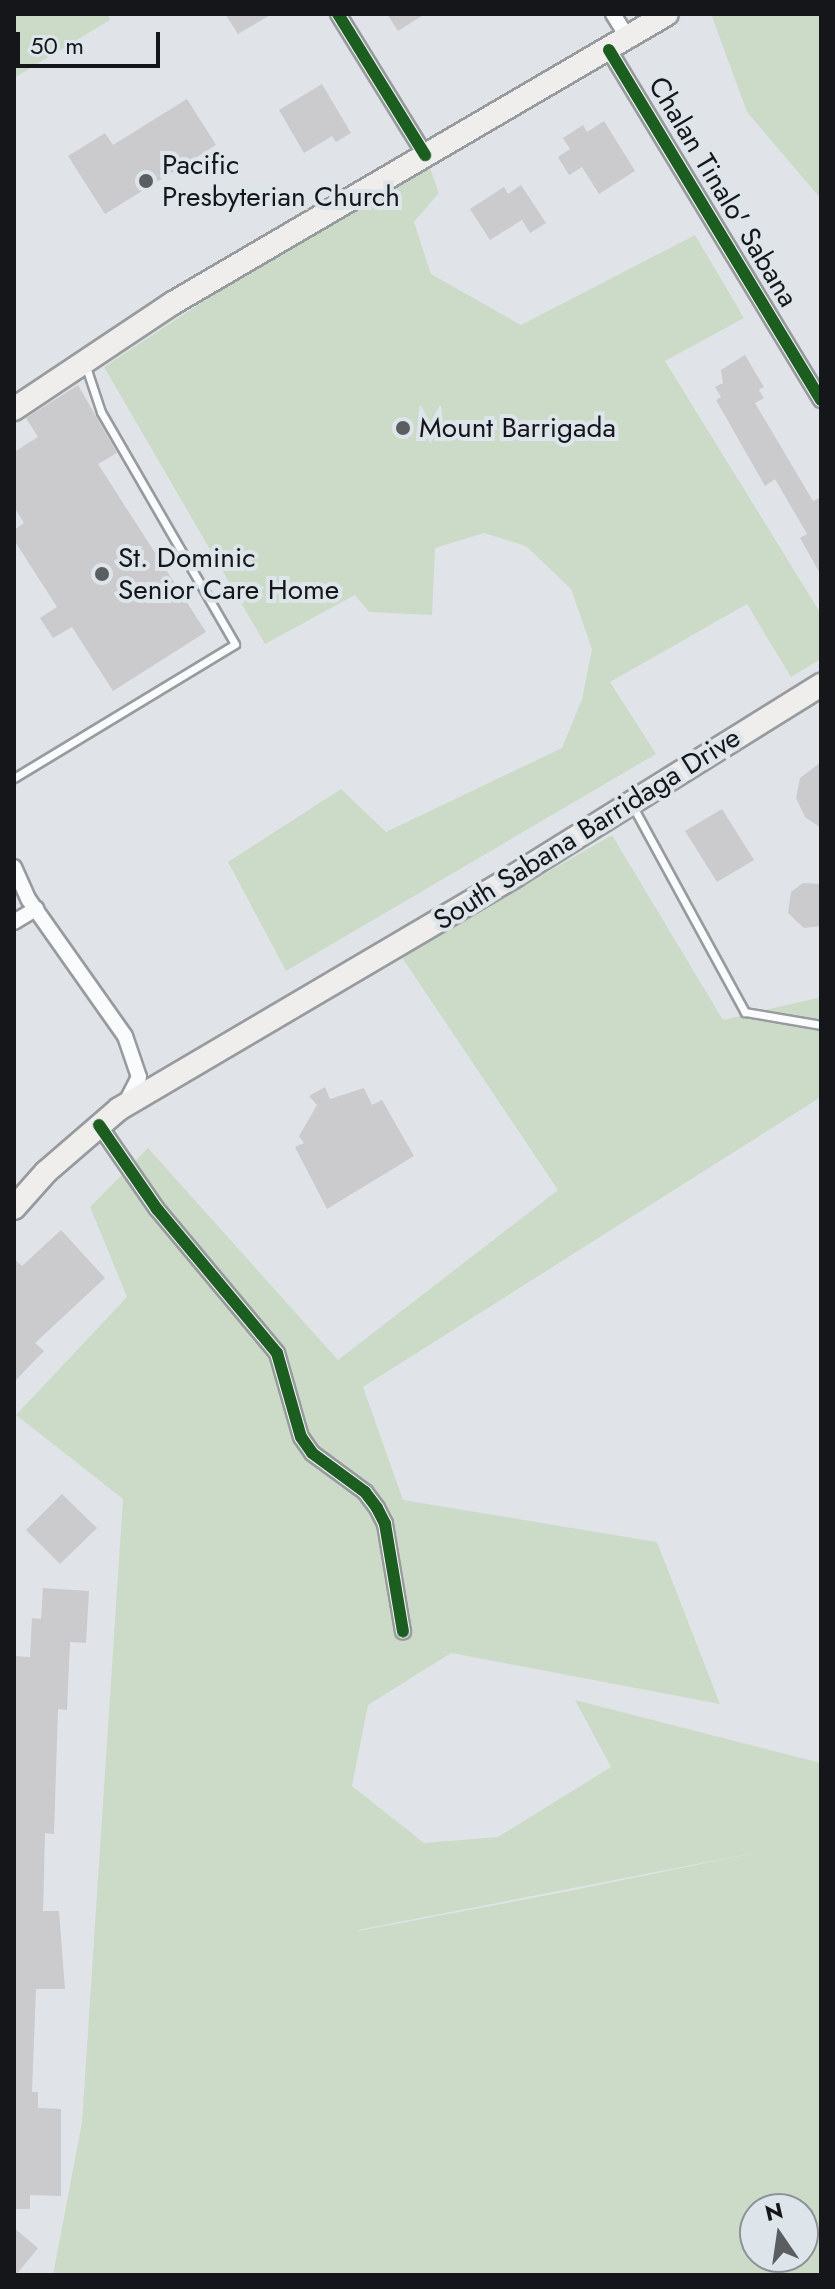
<!DOCTYPE html>
<html>
<head>
<meta charset="utf-8">
<style>
  body { margin:0 }
  #map { position:relative; width:835px; height:2289px; overflow:hidden; background:#e0e4e8; font-family:Jost,sans-serif }
  div>[style] { position:absolute }
  [style*='--x'] { left:calc(var(--x)*1px); top:calc(var(--y)*1px); width:calc(var(--w)*1px); rotate:calc(var(--a)*1deg) }
  .green>* { inset:0; background:#ccdbc8 }
  .building>* { inset:0; background:#cbcacd }
  .roads { filter:drop-shadow(2px 0 #989b9e) drop-shadow(-2px 0 #989b9e) drop-shadow(0 2px #989b9e) drop-shadow(0 -2px #989b9e) }
  .service>* { height:7px; margin:-3.5px; padding:0 3.5px; transform-origin:3.5px; border-radius:3.5px; background:#fafbfc }
  .minor>* { height:14px; margin:-7px; padding:0 7px; transform-origin:7px; border-radius:7px; background:#fafbfc }
  .secondary>* { height:22px; margin:-11px; padding:0 11px; transform-origin:11px; border-radius:11px; background:#efeeec }
  .cycleway>* { height:12px; margin:-6px; padding:0 6px; transform-origin:6px; border-radius:6px; background:#1b5e20 }
  .dots>* { width:22px; height:22px; translate:-50% -50%; box-sizing:border-box; border:4px solid #dde5eb; border-radius:50% }
  span { translate:-50% -50%; white-space:nowrap; text-align:center; line-height:1.15; -webkit-text-stroke:8px #dde5eb; paint-order:stroke }
  .poi-label { font-size:28px; color:#141619 }
  .left { translate:0 -50%; text-align:left }
  .street-label { font-size:28px; color:#141619 }
  .frame { position:absolute; inset:0; border:16px solid #141619; pointer-events:none }
  .north { position:absolute; left:739px; top:2193px; width:80px; height:80px; box-sizing:border-box; background:#dde5eb; border:2px solid #8d9297; border-radius:50%; rotate:347deg; font-size:22px; font-weight:700; line-height:32px; text-align:center; color:#141619 }
  .north::after { content:''; display:block; margin:auto; width:28px; height:36px; background:#5b5e61; clip-path:polygon(50% 0,100% 100%,50% 72%,0 100%) }
  .scale { position:absolute; left:16px; top:32px; width:144px; height:36px; box-sizing:border-box; border:4px solid #141619; border-top:0; padding-left:10px; font-size:24px; line-height:28px; white-space:nowrap; color:#141619; -webkit-text-stroke:6px #dde5eb; paint-order:stroke }
</style>
</head>
<body>
<div id="map">
  <div class="green">
    <div style="clip-path:polygon(14px 14px,108px 14px,110px 20px,14px 78px)"></div>
    <div style="clip-path:polygon(711px 14px,821px 14px,821px 199px,747px 112px)"></div>
    <div style="clip-path:polygon(425px 155px,439px 193px,414px 222px,431px 274px,521px 325px,695px 235px,744px 318px,665px 361px,821px 614px,821px 659px,791px 677px,747px 604px,610px 682px,656px 754px,286px 971px,228px 862px,341px 789px,386px 832px,562px 748px,582px 699px,592px 649px,571px 589px,526px 546px,484px 533px,435px 548px,432px 615px,369px 612px,355px 595px,265px 644px,104px 367px)"></div>
    <div style="clip-path:polygon(evenodd,612px 835px,723px 1020px,821px 997px,821px 1097px,363px 1387px,403px 1500px,657px 1542px,720px 1704px,451px 1653px,368px 1705px,352px 1786px,424px 1843px,498px 1837px,611px 1767px,575px 1700px,821px 1763px,821px 2275px,53px 2275px,82px 2122px,123px 1499px,16px 1415px,127px 1297px,90px 1207px,148px 1148px,338px 1360px,558px 1190px,401px 956px,612px 835px,764px 1851px,569px 1891px,358px 1931px,358px 1930px,764px 1851px,612px 835px,755px 2209px,803px 2209px,803px 2257px,755px 2257px,755px 2209px)"></div>
  </div>
  <div class="building">
    <div style="clip-path:polygon(225px 14px,272px 14px,238px 34px)"></div>
    <div style="clip-path:polygon(387px 14px,425px 14px,398px 31px)"></div>
    <div style="clip-path:polygon(322px 84px,351px 133px,336px 142px,332px 136px,304px 153px,279px 110px)"></div>
    <div style="clip-path:polygon(187px 99px,216px 145px,105px 214px,68px 156px,105px 133px,113px 145px)"></div>
    <div style="clip-path:polygon(604px 121px,635px 171px,599px 194px,582px 167px,569px 175px,558px 157px,570px 149px,563px 138px,583px 125px,587px 132px)"></div>
    <div style="clip-path:polygon(521px 185px,546px 223px,530px 233px,522px 220px,490px 240px,470px 209px,504px 187px,508px 194px)"></div>
    <div style="clip-path:polygon(745px 355px,764px 387px,759px 390px,764px 398px,755px 403px,813px 501px,821px 497px,821px 575px,800px 538px,807px 534px,775px 479px,765px 486px,716px 400px,721px 397px,715px 387px,723px 383px,721px 370px)"></div>
    <div style="clip-path:polygon(78px 385px,117px 453px,98px 464px,206px 632px,113px 691px,72px 627px,53px 638px,40px 618px,57px 607px,14px 540px,14px 530px,24px 523px,14px 507px,14px 452px,38px 437px,26px 418px)"></div>
    <div style="clip-path:polygon(821px 762px,821px 828px,805px 817px,796px 798px,800px 778px)"></div>
    <div style="clip-path:polygon(722px 809px,754px 860px,717px 882px,685px 831px)"></div>
    <div style="clip-path:polygon(803px 883px,821px 884px,821px 926px,804px 928px,788px 913px,791px 892px)"></div>
    <div style="clip-path:polygon(325px 1087px,330px 1099px,364px 1088px,372px 1105px,382px 1100px,414px 1156px,327px 1209px,295px 1147px,304px 1143px,299px 1136px,317px 1105px,309px 1096px)"></div>
    <div style="clip-path:polygon(61px 1230px,105px 1278px,35px 1343px,44px 1351px,14px 1382px,14px 1259px,22px 1266px)"></div>
    <div style="clip-path:polygon(62px 1494px,97px 1528px,60px 1564px,26px 1530px)"></div>
    <div style="clip-path:polygon(43px 1588px,89px 1591px,86px 1643px,70px 1642px,67px 1710px,58px 1709px,54px 1834px,45px 1833px,43px 1911px,59px 1911px,65px 1989px,36px 1989px,32px 2092px,38px 2092px,38px 2108px,61px 2109px,61px 2196px,30px 2195px,30px 2209px,14px 2209px,14px 1656px,30px 1657px,32px 1618px,41px 1619px)"></div>
    <div style="clip-path:polygon(14px 2228px,38px 2248px,16px 2275px,14px 2275px)"></div>
  </div>
  <div class="roads">
    <div class="service">
      <div style="--x:14;--y:778;--w:258;--a:-31.2"></div>
      <div style="--x:235;--y:644;--w:268;--a:-120"></div>
      <div style="--x:101;--y:412;--w:47;--a:-108.4"></div>
      <div style="--x:632;--y:805;--w:236;--a:61.4"></div>
      <div style="--x:745;--y:1012;--w:77;--a:9.7"></div>
    </div>
    <div class="minor">
      <div style="--x:338;--y:14;--w:166;--a:58.3"></div>
      <div style="--x:613;--y:14;--w:28;--a:58"></div>
      <div style="--x:609;--y:50;--w:409;--a:58.8"></div>
      <div style="--x:14;--y:867;--w:36;--a:66"></div>
      <div style="--x:29;--y:900;--w:166;--a:54.8"></div>
      <div style="--x:125;--y:1036;--w:43;--a:71.1"></div>
      <div style="--x:139;--y:1077;--w:25;--a:117"></div>
      <div style="--x:14;--y:922;--w:26;--a:-31"></div>
      <div style="--x:99;--y:1125;--w:102;--a:55.4"></div>
      <div style="--x:157;--y:1209;--w:187;--a:50.2"></div>
      <div style="--x:277;--y:1353;--w:87;--a:74.1"></div>
      <div style="--x:301;--y:1437;--w:19;--a:55"></div>
      <div style="--x:312;--y:1453;--w:66;--a:36.3"></div>
      <div style="--x:365;--y:1492;--w:20;--a:53"></div>
      <div style="--x:377;--y:1508;--w:18;--a:63"></div>
      <div style="--x:385;--y:1524;--w:109;--a:80.5"></div>
    </div>
    <div class="secondary">
      <div style="--x:14;--y:409;--w:191;--a:-33.7"></div>
      <div style="--x:173;--y:303;--w:572;--a:-30.33"></div>
      <div style="--x:14;--y:1208;--w:48;--a:-48.4"></div>
      <div style="--x:46;--y:1172;--w:96;--a:-40.8"></div>
      <div style="--x:119;--y:1109;--w:459;--a:-30.5"></div>
      <div style="--x:514;--y:876;--w:362;--a:-31.9"></div>
    </div>
  </div>
  <div class="cycleway">
    <div style="--x:338;--y:14;--w:166;--a:58.3"></div>
    <div style="--x:609;--y:50;--w:409;--a:58.8"></div>
    <div style="--x:99;--y:1125;--w:102;--a:55.4"></div>
    <div style="--x:157;--y:1209;--w:187;--a:50.2"></div>
    <div style="--x:277;--y:1353;--w:87;--a:74.1"></div>
    <div style="--x:301;--y:1437;--w:19;--a:55"></div>
    <div style="--x:312;--y:1453;--w:66;--a:36.3"></div>
    <div style="--x:365;--y:1492;--w:20;--a:53"></div>
    <div style="--x:377;--y:1508;--w:18;--a:63"></div>
    <div style="--x:385;--y:1524;--w:109;--a:80.5"></div>
  </div>
  <div class="dots">
    <div style="left:146px;top:181px;background:#5b5e61"></div>
    <div style="left:403px;top:428px;background:#5b5e61"></div>
    <div style="left:102px;top:574px;background:#5b5e61"></div>
  </div>
  <div class="poi-label">
    <span class="left" style="left:162px;top:181px">Pacific<br>Presbyterian Church</span>
    <span class="left" style="left:419px;top:428px">Mount Barrigada</span>
    <span class="left" style="left:118px;top:574px">St. Dominic<br>Senior Care Home</span>
  </div>
  <div class="street-label">
    <span style="left:723px;top:192px;rotate:59deg">Chalan Tinalo' Sabana</span>
    <span style="left:587px;top:829px;rotate:-32deg">South Sabana Barridaga Drive</span>
  </div>
  <div class="frame"></div>
  <div class="north">N</div>
  <div class="scale">50 m</div>
</div>
</body>
</html>
